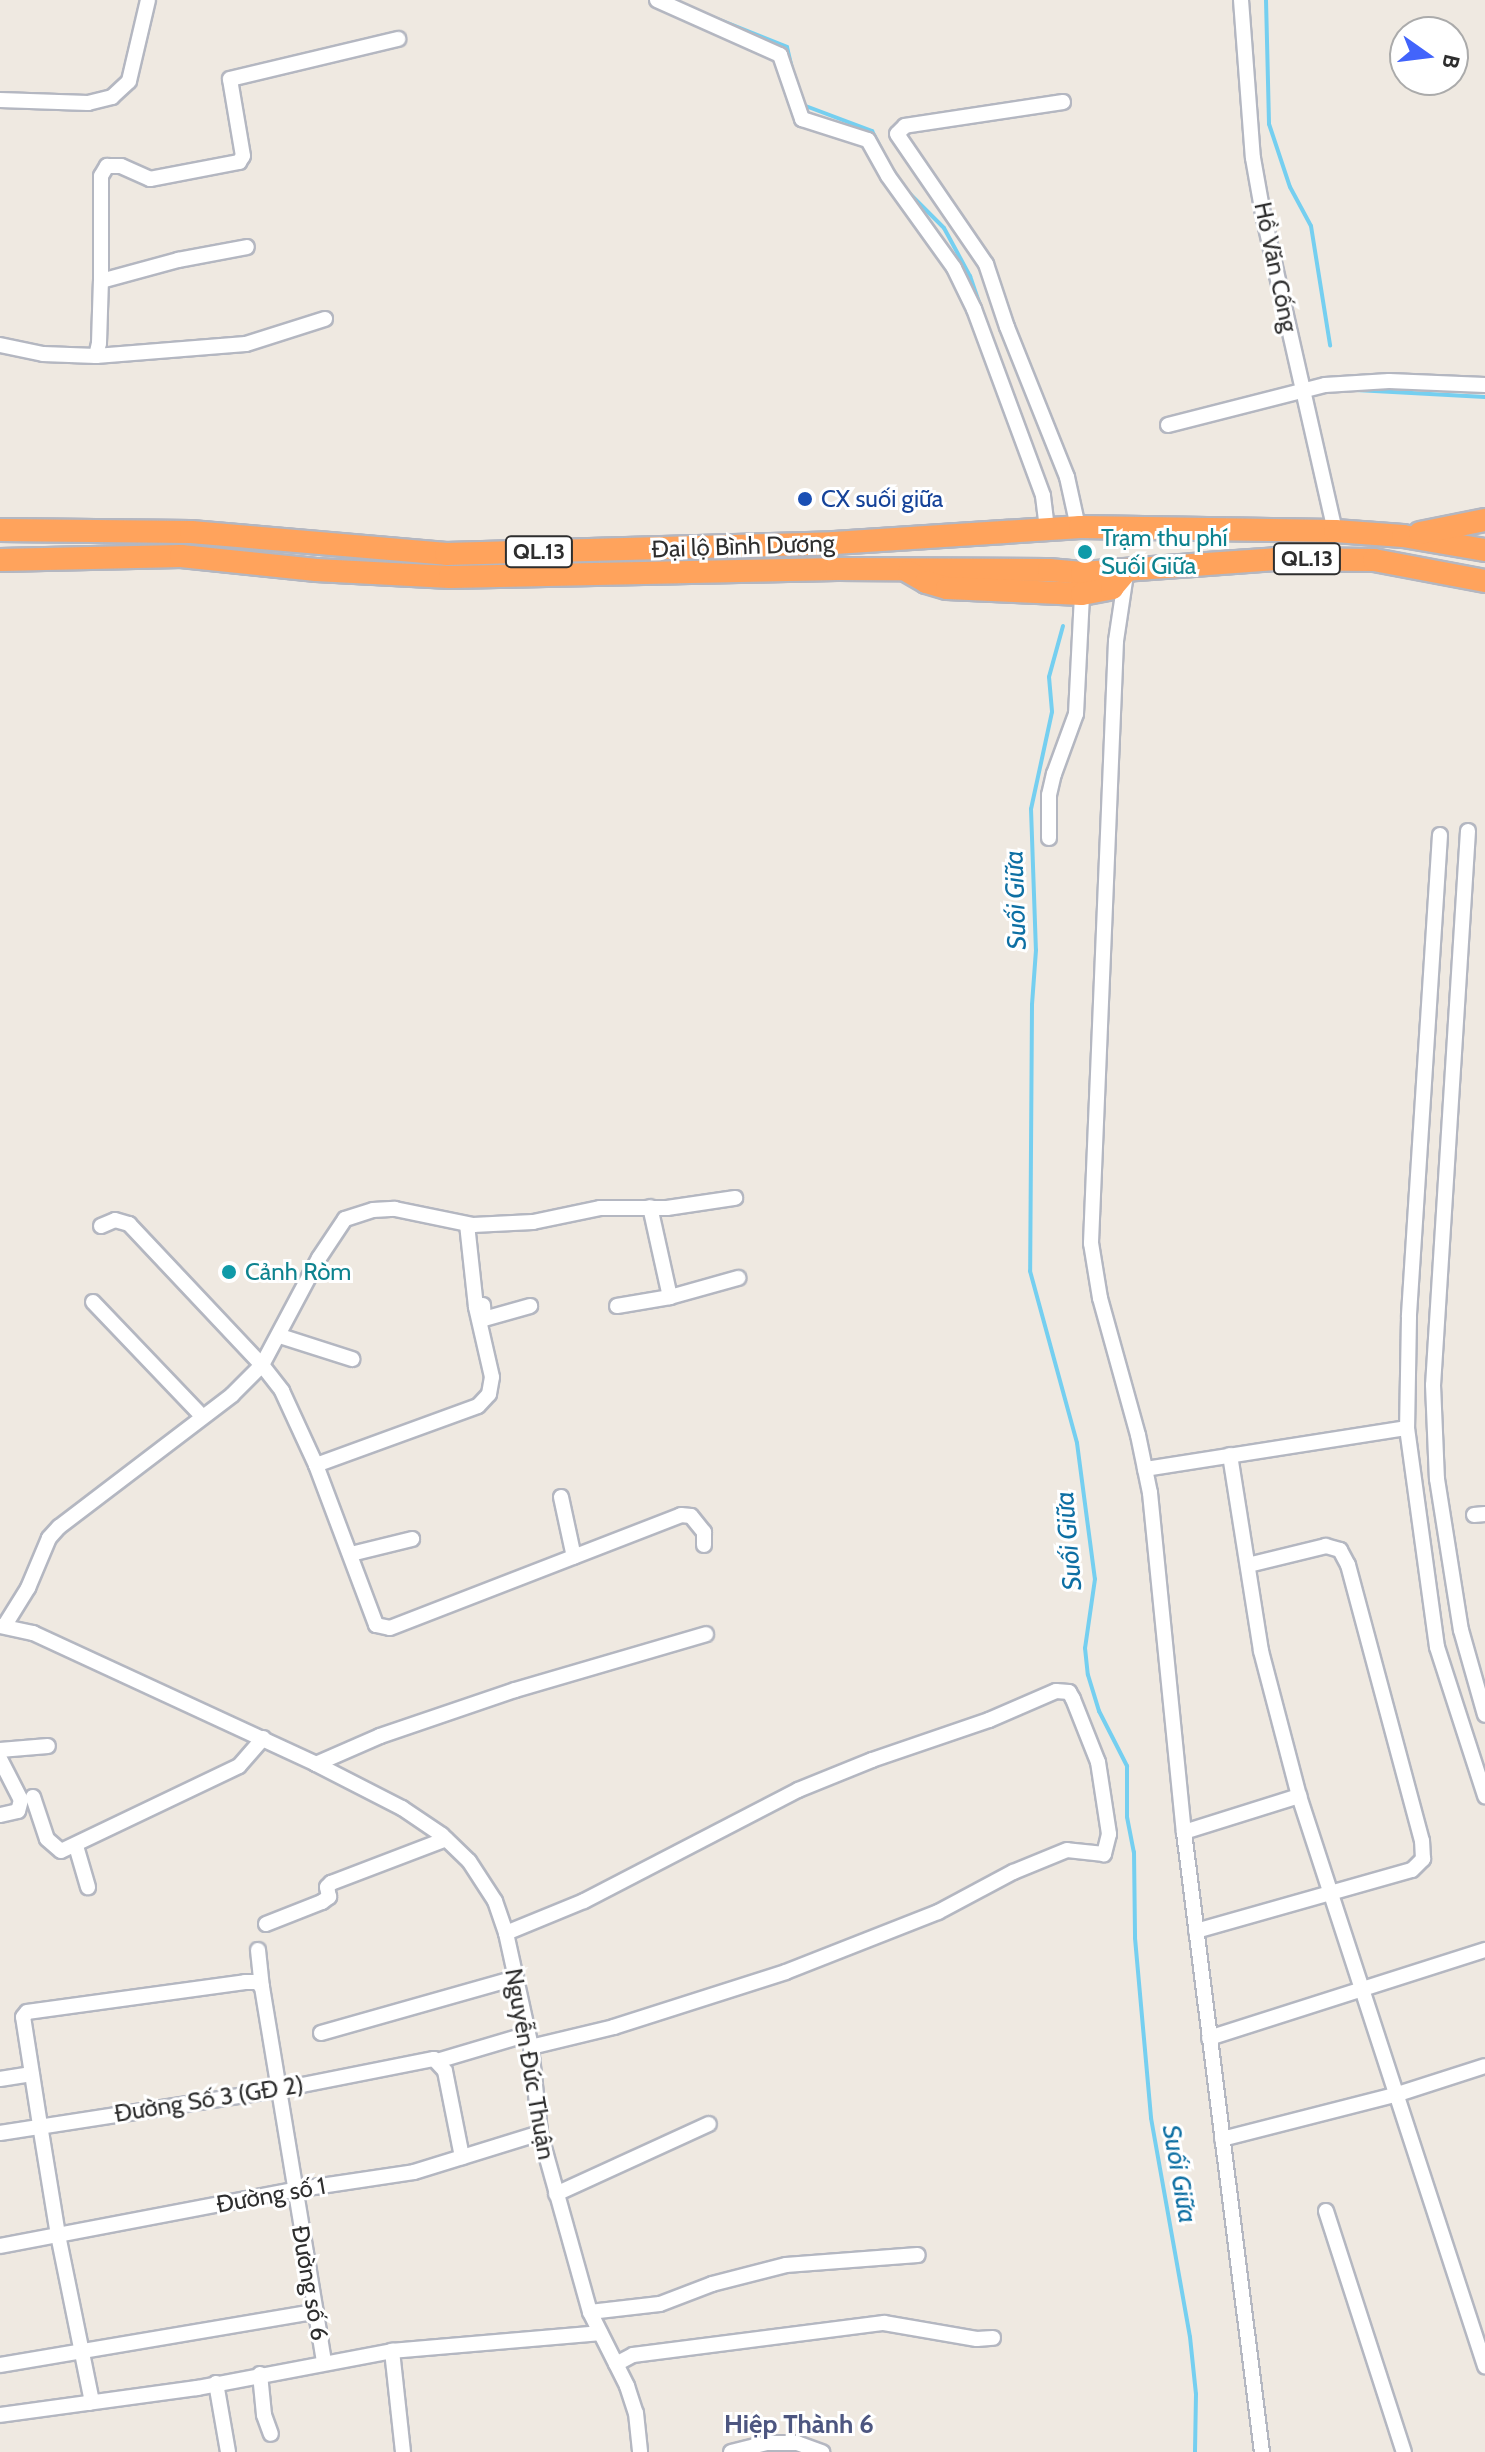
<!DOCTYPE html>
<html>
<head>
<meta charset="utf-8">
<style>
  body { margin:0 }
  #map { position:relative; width:1485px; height:2452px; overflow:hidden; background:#efe9e1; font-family:Cabin,sans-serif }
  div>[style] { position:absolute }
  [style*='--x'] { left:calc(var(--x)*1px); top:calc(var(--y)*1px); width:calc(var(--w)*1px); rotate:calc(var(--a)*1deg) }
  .stream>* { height:4px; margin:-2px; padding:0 2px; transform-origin:2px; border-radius:2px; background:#75cff0 }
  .roads { filter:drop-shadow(2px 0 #b4b7c1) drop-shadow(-2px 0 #b4b7c1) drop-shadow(0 2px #b4b7c1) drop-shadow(0 -2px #b4b7c1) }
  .minor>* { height:14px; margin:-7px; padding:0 7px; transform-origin:7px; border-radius:7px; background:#fff }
  .highway>* { height:22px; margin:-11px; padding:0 11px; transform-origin:11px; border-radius:11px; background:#ffa35c }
  .dots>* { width:22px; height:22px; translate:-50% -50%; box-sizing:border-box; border:4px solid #fff; border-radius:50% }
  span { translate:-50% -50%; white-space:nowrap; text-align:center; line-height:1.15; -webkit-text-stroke:6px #fff; paint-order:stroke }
  .shield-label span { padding:2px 6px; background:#fff; border:2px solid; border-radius:6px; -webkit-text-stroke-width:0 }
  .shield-label { font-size:22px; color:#2e2e2e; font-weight:700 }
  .street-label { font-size:24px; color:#2e2e2e }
  .transit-label { font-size:24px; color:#164399 }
  .left { translate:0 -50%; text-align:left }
  .culture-label { font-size:24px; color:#0d838f }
  .water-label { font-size:26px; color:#0d6fa3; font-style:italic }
  .neighbourhood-label { font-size:26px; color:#4d5680; font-weight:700 }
  .north { position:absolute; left:1389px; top:16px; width:80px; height:80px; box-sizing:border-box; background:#fff; border:2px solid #ababab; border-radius:50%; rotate:104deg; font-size:22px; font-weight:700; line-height:32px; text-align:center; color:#2e2e2e }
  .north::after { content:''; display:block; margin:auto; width:28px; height:36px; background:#4264fb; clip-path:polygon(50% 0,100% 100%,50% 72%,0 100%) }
</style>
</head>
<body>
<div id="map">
  <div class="stream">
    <div style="--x:675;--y:0;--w:10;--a:29"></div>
    <div style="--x:1266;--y:0;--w:124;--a:88.6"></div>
    <div style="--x:1269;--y:124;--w:66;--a:71.6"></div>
    <div style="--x:1290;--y:187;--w:44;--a:61.7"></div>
    <div style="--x:1311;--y:226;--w:121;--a:80.9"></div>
    <div style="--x:710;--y:16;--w:83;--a:21.9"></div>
    <div style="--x:787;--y:47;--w:32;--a:77"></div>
    <div style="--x:803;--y:105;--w:74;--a:20.6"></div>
    <div style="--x:872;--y:131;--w:25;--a:63"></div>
    <div style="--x:907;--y:191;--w:52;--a:45"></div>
    <div style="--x:944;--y:228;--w:55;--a:61.6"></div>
    <div style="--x:970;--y:276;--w:36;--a:71"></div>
    <div style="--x:1356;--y:390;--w:129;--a:3.1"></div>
    <div style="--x:1063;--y:626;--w:53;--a:105.4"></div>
    <div style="--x:1049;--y:677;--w:35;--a:85"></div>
    <div style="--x:1052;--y:712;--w:99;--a:102.2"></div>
    <div style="--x:1031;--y:809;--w:141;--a:88"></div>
    <div style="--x:1036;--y:950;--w:55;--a:94.2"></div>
    <div style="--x:1032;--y:1005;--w:266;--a:90.4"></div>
    <div style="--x:1030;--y:1271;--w:178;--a:74.7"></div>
    <div style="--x:1077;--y:1443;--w:137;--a:82.5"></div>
    <div style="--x:1095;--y:1579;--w:70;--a:98.2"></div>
    <div style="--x:1085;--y:1648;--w:27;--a:84"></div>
    <div style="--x:1088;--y:1675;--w:38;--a:73"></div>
    <div style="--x:1099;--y:1711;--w:62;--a:63"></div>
    <div style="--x:1127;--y:1766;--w:51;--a:90"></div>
    <div style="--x:1127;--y:1817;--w:36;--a:79"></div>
    <div style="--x:1134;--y:1852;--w:86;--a:89.3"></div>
    <div style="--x:1135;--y:1938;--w:181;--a:84.9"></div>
    <div style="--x:1151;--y:2118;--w:222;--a:79.9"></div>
    <div style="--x:1190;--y:2337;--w:57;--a:84"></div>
    <div style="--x:1196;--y:2394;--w:58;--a:91"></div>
  </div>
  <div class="roads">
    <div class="minor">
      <div style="--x:657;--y:0;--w:135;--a:24.1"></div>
      <div style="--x:780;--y:55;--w:68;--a:71"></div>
      <div style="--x:802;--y:119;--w:69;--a:17.7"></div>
      <div style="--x:868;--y:140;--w:41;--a:60.9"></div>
      <div style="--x:888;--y:176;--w:113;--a:54.3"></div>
      <div style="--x:954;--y:268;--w:46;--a:64"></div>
      <div style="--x:974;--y:309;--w:199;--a:69.7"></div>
      <div style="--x:1043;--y:496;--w:33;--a:83"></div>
      <div style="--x:1241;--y:0;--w:158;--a:85.7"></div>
      <div style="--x:1253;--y:158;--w:57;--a:79.9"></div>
      <div style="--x:1263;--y:214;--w:325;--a:77.2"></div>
      <div style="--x:0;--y:100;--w:88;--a:2"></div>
      <div style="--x:88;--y:103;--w:25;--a:-14"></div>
      <div style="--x:112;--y:97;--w:23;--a:-43"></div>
      <div style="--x:129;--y:81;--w:83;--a:-76.8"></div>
      <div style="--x:1063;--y:102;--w:160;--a:171.4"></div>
      <div style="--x:905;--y:126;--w:11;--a:135"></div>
      <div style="--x:897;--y:134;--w:158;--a:55.6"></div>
      <div style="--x:986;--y:264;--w:66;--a:71.6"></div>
      <div style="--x:1007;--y:327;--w:162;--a:68.2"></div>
      <div style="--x:1067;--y:477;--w:51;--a:77.6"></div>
      <div style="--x:101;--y:281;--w:105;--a:-90"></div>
      <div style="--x:101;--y:176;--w:12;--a:-59"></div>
      <div style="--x:107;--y:166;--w:14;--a:0"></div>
      <div style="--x:121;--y:166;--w:32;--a:24"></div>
      <div style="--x:150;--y:179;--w:91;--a:-10.8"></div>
      <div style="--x:239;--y:162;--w:7;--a:-56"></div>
      <div style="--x:243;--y:156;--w:78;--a:-99.6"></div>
      <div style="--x:230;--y:79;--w:173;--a:-13.4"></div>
      <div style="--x:0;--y:345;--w:44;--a:11.8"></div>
      <div style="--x:43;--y:354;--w:53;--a:2.2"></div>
      <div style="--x:96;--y:356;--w:13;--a:-77"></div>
      <div style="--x:99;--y:343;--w:62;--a:-88.2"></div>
      <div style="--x:101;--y:281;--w:80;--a:-15.3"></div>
      <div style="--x:178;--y:260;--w:70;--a:-10.7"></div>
      <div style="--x:96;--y:356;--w:150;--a:-4.6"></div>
      <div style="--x:246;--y:344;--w:83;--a:-17.6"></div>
      <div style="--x:1168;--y:425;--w:162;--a:-14.3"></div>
      <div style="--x:1325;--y:385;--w:64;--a:-3.6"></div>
      <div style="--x:1389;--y:381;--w:96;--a:2.4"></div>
      <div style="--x:1126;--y:574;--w:68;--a:98.5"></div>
      <div style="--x:1116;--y:641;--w:603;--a:92.38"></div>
      <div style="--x:1091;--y:1243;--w:56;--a:80.7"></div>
      <div style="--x:1100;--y:1298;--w:142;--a:74.5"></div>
      <div style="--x:1138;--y:1435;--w:59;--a:78.3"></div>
      <div style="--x:1150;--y:1493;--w:341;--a:84.3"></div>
      <div style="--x:1184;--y:1832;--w:625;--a:82.83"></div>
      <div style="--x:1468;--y:831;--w:555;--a:93.61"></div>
      <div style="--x:1433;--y:1385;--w:94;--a:87.6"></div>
      <div style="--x:1437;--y:1479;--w:153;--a:81"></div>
      <div style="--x:1461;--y:1630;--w:88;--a:74.2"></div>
      <div style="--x:1440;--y:835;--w:483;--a:93.7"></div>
      <div style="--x:1409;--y:1317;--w:111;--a:91"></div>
      <div style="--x:1407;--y:1428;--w:221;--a:82.2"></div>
      <div style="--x:1437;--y:1647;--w:157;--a:72.1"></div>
      <div style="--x:1049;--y:838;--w:43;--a:-90"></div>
      <div style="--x:1049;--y:795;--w:22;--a:-77"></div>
      <div style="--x:1054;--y:774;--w:64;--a:-69.9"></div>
      <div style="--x:1076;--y:714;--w:120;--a:-87.1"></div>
      <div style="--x:101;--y:1226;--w:15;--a:-23"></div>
      <div style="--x:115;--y:1220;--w:15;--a:16"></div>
      <div style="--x:129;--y:1224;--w:194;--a:46.7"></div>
      <div style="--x:262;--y:1365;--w:33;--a:52"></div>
      <div style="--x:282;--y:1391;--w:81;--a:65.3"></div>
      <div style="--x:316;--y:1465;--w:171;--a:69.4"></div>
      <div style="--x:376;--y:1625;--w:14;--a:12"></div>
      <div style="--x:390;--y:1628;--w:312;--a:-21.2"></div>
      <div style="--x:681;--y:1515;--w:10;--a:6"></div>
      <div style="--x:691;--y:1516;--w:21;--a:51"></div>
      <div style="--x:704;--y:1532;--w:13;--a:90"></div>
      <div style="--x:670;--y:1297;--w:71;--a:-15.6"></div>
      <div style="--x:93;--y:1302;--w:158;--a:46.3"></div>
      <div style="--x:483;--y:1305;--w:14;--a:86"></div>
      <div style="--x:484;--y:1319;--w:48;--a:-15.8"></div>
      <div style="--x:617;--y:1306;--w:54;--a:-9.6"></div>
      <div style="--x:670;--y:1297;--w:92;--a:-102.5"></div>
      <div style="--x:280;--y:1336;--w:76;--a:17.7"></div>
      <div style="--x:1230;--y:1455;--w:198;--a:81"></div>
      <div style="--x:1261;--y:1651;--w:150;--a:75.3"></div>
      <div style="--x:1299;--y:1796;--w:600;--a:71.93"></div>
      <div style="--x:316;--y:1465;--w:172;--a:-20"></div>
      <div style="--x:478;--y:1406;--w:16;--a:-47"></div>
      <div style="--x:489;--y:1394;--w:17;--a:-80"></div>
      <div style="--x:492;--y:1377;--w:72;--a:-102.9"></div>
      <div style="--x:476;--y:1307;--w:83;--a:-96.2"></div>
      <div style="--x:1145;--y:1469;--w:265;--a:-8.9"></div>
      <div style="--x:561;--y:1497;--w:61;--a:77.8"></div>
      <div style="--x:1474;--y:1515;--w:11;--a:-5"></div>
      <div style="--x:351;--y:1554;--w:63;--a:-13.8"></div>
      <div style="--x:5;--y:1625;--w:44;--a:-58.1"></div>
      <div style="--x:28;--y:1588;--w:54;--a:-67.2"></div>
      <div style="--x:49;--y:1538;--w:15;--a:-48"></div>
      <div style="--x:59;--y:1527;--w:218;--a:-37.3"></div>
      <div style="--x:232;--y:1395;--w:42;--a:-45"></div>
      <div style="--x:262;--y:1365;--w:121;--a:-62"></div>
      <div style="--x:319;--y:1258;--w:47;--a:-56.3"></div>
      <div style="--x:345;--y:1219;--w:29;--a:-18"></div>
      <div style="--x:373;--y:1210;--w:22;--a:-3"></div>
      <div style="--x:395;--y:1209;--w:80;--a:11.6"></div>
      <div style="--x:473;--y:1225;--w:60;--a:-2.9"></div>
      <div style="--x:533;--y:1222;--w:68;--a:-11.8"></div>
      <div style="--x:600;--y:1208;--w:67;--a:0"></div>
      <div style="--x:667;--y:1208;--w:69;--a:-8.4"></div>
      <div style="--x:0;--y:1626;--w:34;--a:12"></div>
      <div style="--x:33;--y:1633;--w:312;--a:24.8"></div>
      <div style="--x:316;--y:1764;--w:97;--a:27.1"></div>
      <div style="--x:402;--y:1808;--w:48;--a:34"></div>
      <div style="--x:442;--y:1835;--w:37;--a:44"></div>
      <div style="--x:469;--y:1861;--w:48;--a:57"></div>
      <div style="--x:495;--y:1901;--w:34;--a:71"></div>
      <div style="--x:506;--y:1933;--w:117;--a:77.6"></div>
      <div style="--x:531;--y:2047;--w:86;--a:84"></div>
      <div style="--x:540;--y:2133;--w:186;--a:74.4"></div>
      <div style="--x:590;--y:2312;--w:83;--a:63.4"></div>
      <div style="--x:627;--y:2386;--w:28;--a:72"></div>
      <div style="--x:636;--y:2413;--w:39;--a:84"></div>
      <div style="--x:0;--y:1750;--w:48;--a:-4.8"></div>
      <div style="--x:0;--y:1759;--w:46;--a:62.9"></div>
      <div style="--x:21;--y:1800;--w:11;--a:105"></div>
      <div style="--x:18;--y:1811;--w:18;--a:167"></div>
      <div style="--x:316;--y:1764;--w:70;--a:-23.6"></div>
      <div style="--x:380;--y:1736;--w:143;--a:-18.8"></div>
      <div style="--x:515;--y:1690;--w:199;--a:-16.3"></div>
      <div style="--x:33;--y:1797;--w:44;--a:71.6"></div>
      <div style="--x:47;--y:1839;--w:18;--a:41"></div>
      <div style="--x:61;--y:1851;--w:197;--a:-25.5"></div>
      <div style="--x:239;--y:1766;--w:37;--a:-49"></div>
      <div style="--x:1184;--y:1832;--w:121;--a:-17.4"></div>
      <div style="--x:76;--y:1846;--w:43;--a:73.7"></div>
      <div style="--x:266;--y:1924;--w:60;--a:-21.4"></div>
      <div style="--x:322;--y:1902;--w:9;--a:-36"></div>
      <div style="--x:329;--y:1897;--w:10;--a:-101"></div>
      <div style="--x:327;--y:1887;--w:6;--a:-45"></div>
      <div style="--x:331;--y:1883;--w:123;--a:-20.9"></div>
      <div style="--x:1196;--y:1931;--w:224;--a:-15.8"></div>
      <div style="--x:1412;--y:1870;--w:16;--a:-45"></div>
      <div style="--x:1423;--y:1859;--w:18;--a:-93"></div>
      <div style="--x:1422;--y:1841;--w:286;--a:-105"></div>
      <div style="--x:1348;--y:1565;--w:17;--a:-118"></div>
      <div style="--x:1340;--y:1550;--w:15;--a:-164"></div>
      <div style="--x:1326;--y:1546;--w:80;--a:166.3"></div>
      <div style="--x:506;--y:1933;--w:84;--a:-22.3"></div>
      <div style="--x:584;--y:1901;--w:241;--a:-27.4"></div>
      <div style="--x:798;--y:1790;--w:80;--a:-22.1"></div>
      <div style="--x:872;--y:1760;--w:124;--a:-18.9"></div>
      <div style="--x:989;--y:1720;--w:73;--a:-23.4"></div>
      <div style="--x:1056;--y:1691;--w:13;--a:4"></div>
      <div style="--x:1069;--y:1692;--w:8;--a:60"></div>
      <div style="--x:1073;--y:1699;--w:68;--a:68.4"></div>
      <div style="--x:1098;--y:1762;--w:73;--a:81.3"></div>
      <div style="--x:1109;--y:1834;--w:21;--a:104"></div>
      <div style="--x:1104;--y:1854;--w:37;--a:-174"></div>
      <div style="--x:1067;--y:1850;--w:58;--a:157.8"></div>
      <div style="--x:1013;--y:1872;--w:85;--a:151.9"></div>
      <div style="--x:938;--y:1912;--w:163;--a:158.5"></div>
      <div style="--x:786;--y:1972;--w:181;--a:162.3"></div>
      <div style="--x:614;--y:2027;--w:85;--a:166.5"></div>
      <div style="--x:258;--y:1950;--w:37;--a:84"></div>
      <div style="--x:321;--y:2033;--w:203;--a:-15.8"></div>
      <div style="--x:1209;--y:2038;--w:290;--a:-17.7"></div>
      <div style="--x:437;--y:2061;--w:95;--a:-16.5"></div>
      <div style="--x:0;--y:2079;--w:32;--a:-9"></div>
      <div style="--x:0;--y:2133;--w:280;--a:-8.8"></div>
      <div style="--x:277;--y:2090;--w:160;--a:-11.2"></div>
      <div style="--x:434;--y:2059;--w:16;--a:47"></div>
      <div style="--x:445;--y:2071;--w:88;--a:78.8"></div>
      <div style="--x:1222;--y:2139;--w:182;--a:-14.3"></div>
      <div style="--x:1398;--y:2094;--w:91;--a:-17.8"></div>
      <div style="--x:556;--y:2194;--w:168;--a:-24.6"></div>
      <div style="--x:1326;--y:2211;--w:253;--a:72.1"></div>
      <div style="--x:0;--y:2246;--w:299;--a:-10.8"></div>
      <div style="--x:294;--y:2190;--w:121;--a:-8.5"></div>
      <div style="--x:414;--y:2172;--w:132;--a:-17.2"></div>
      <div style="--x:590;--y:2312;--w:70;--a:-6.5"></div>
      <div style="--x:660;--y:2304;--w:56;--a:-21"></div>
      <div style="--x:712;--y:2284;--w:76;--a:-14.4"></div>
      <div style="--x:786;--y:2265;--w:132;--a:-4.3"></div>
      <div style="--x:616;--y:2364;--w:19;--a:-28"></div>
      <div style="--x:633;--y:2355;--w:253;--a:-7.3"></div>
      <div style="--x:884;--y:2323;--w:94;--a:9.8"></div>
      <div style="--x:977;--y:2339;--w:16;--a:-4"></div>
      <div style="--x:0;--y:2365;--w:319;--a:-9.6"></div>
      <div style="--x:260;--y:2374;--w:41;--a:84.4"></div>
      <div style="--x:264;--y:2415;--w:20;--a:70"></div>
      <div style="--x:216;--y:2383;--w:70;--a:80.1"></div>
      <div style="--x:89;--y:2403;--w:6;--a:-72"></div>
      <div style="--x:91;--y:2397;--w:165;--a:-101.5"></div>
      <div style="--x:58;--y:2235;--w:111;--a:-99.3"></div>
      <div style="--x:40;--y:2125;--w:109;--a:-98.9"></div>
      <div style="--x:23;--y:2017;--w:6;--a:-51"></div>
      <div style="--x:27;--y:2012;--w:220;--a:-7.8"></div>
      <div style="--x:245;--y:1982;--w:12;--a:0"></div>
      <div style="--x:257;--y:1982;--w:7;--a:45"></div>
      <div style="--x:262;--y:1987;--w:379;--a:80.6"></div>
      <div style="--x:0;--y:2415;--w:199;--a:-7.8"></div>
      <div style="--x:197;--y:2388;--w:198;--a:-10.7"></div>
      <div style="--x:403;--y:2452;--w:102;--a:-96.2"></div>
      <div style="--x:392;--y:2351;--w:209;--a:-4.9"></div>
      <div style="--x:731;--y:2452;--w:36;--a:-14"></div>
      <div style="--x:766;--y:2443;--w:31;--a:0"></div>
      <div style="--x:797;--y:2443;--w:27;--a:20"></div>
    </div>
    <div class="highway">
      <div style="--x:0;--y:530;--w:191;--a:0.6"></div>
      <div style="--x:191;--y:532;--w:256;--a:4.9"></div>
      <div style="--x:446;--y:554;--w:388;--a:-1.6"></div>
      <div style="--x:834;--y:543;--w:247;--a:-3.7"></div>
      <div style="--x:1080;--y:527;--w:255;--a:0.9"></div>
      <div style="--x:1335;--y:531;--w:68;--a:4.2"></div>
      <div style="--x:1403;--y:536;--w:83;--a:9.7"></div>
      <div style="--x:1420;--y:533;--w:66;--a:-11.3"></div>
      <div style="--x:0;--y:560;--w:181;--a:-1.3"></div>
      <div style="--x:181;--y:556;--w:136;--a:5.9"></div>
      <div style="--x:316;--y:570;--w:134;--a:3"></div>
      <div style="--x:450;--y:577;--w:387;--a:-1.2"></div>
      <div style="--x:837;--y:569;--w:212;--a:0.3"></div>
      <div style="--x:1049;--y:570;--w:33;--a:5"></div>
      <div style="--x:1082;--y:573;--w:194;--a:-4.1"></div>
      <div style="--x:1275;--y:559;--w:99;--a:0.6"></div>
      <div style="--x:1374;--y:560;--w:113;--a:10.7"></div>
      <div style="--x:909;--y:572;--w:20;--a:30"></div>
      <div style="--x:926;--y:582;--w:22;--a:16"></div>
      <div style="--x:947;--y:588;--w:135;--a:2.5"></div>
      <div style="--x:1082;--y:594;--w:31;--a:-11"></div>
      <div style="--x:1112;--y:588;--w:23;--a:-50"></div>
    </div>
  </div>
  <div class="dots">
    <div style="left:805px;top:499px;background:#1a4fb4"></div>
    <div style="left:1085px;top:552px;background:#0f9aa8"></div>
    <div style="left:229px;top:1272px;background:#0f9aa8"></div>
  </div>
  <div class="shield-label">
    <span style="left:539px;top:552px">QL.13</span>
    <span style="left:1307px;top:559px">QL.13</span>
  </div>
  <div class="street-label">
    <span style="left:1276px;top:267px;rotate:78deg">Hồ Văn Cống</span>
    <span style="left:743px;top:546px;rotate:-2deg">Đại lộ Bình Dương</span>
    <span style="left:530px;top:2064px;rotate:80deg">Nguyễn Đức Thuận</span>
    <span style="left:209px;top:2099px;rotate:-9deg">Đường Số 3 (GĐ 2)</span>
    <span style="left:271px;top:2195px;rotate:-10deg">Đường số 1</span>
    <span style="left:310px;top:2283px;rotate:80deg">Đường số 6</span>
  </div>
  <div class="transit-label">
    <span class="left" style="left:821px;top:499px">CX suối giữa</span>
  </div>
  <div class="culture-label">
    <span class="left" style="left:1101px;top:552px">Trạm thu phí<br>Suối Giữa</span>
    <span class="left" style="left:245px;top:1272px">Cảnh Ròm</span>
  </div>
  <div class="water-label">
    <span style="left:1016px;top:900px;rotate:-92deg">Suối Giữa</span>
    <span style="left:1069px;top:1541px;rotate:-95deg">Suối Giữa</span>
    <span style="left:1179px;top:2174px;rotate:80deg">Suối Giữa</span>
  </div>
  <div class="neighbourhood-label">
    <span style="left:799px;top:2425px">Hiệp Thành 6</span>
  </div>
  <div class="north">B</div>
</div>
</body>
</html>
